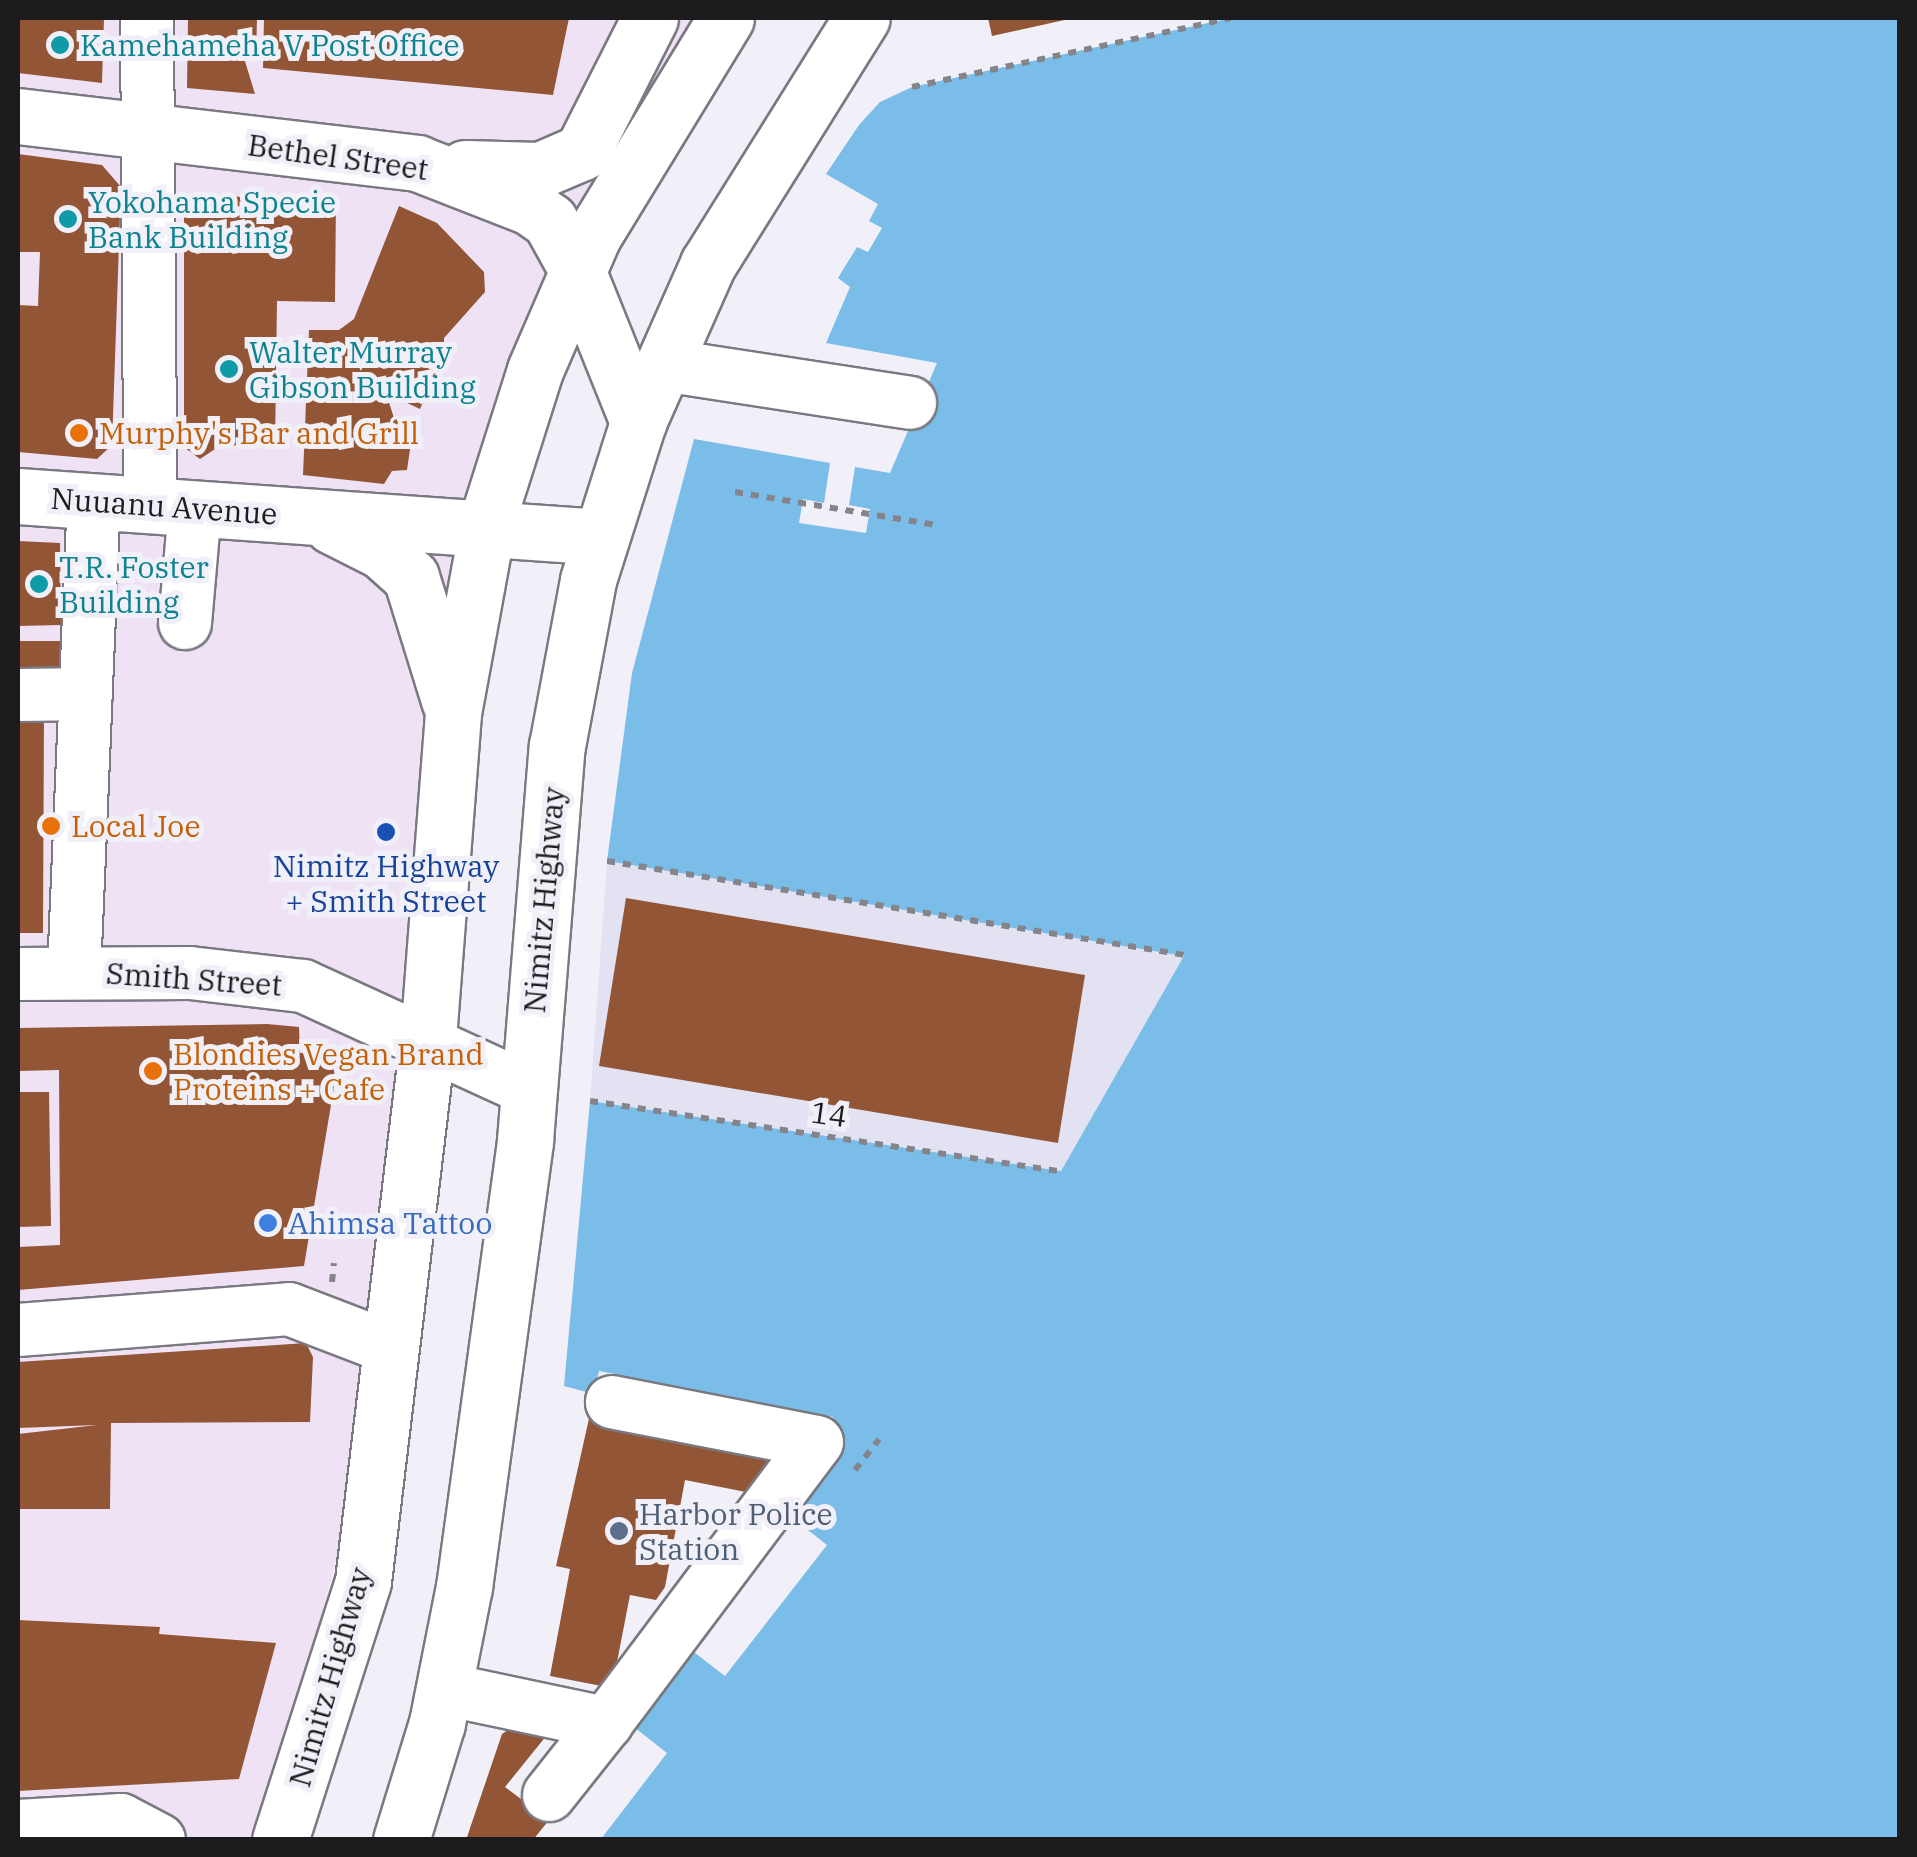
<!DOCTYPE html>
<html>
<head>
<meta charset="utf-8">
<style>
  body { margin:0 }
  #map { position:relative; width:1917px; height:1857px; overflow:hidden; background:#f1f0f9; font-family:"IBM Plex Serif",serif }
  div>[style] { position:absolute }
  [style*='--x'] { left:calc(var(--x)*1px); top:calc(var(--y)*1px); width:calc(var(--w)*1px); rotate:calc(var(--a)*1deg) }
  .commercial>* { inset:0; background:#f0e2f5 }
  .built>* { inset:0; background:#e3e2f2 }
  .water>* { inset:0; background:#7abde8 }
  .building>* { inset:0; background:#925637 }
  .path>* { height:6px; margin-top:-3px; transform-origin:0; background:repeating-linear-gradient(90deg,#84848a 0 8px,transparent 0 16px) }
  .roads { filter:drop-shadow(2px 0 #7a7981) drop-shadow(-2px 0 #7a7981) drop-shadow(0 2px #7a7981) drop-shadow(0 -2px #7a7981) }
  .minor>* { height:52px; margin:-26px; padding:0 26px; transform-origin:26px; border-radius:26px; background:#fff }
  .major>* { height:55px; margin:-27.5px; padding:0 27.5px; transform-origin:27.5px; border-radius:27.5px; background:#fff }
  .dots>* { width:28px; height:28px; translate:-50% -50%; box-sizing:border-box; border:5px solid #f1f0f9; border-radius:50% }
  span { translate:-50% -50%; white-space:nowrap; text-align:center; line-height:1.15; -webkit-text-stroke:10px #f1f0f9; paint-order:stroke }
  .culture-label { font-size:30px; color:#0d838f }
  .left { translate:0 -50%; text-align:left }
  .street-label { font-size:30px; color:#1c1c1f }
  .food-label { font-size:30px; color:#c56008 }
  .transit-label { font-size:30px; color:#164399 }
  .shop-label { font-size:30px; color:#366cbe }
  .service-label { font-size:30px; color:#4e5e75 }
  .frame { position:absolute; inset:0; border:20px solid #1c1c1f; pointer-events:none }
</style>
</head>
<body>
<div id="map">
  <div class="commercial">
    <div style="clip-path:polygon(18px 18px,726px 18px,705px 48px,486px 529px,393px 1349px,261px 1839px,18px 1839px)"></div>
  </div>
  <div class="built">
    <div style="clip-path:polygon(607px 861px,1185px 955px,1061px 1171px,590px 1101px)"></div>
  </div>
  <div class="water">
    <div style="clip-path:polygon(1231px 18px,1899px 18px,1899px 1839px,601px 1839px,667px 1753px,625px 1720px,682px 1643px,725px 1676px,827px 1545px,794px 1519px,748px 1577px,824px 1458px,833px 1417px,599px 1371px,594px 1394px,564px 1386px,590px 1101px,1061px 1171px,1184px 956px,607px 861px,632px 673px,694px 439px,830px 463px,824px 503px,803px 499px,799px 523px,866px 533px,870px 509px,849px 505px,855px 467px,890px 473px,937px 363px,826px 343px,850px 287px,838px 278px,857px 247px,868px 252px,882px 228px,869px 221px,878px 204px,826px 174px,859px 125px,880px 102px,912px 87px)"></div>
  </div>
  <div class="building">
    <div style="clip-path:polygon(18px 18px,104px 18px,102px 83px,18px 73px)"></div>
    <div style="clip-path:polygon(188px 18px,257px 18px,256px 58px,244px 58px,255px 94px,187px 88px)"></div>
    <div style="clip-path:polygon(264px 18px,569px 18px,553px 95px,263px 68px)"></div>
    <div style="clip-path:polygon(988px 18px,1069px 18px,1069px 19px,992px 36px)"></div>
    <div style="clip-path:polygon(18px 154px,102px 165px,121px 187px,112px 445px,97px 459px,18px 452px,18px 305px,38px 306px,40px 252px,18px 252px)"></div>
    <div style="clip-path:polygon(184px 196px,336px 198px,335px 302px,277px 301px,275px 446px,221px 445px,200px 459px,184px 447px)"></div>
    <div style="clip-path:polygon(399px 206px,437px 223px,484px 272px,485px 292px,444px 338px,444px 352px,425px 347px,402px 356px,436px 372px,420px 409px,386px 393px,394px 418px,413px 429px,407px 470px,392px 471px,384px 484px,303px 475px,309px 330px,339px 330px,354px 319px)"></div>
    <div style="clip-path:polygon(18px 541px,60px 543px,61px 625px,18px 626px)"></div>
    <div style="clip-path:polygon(18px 641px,61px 641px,61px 677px,18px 679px)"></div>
    <div style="clip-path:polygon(18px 713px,44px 713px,43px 933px,18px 933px)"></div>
    <div style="clip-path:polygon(626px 898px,1085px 975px,1058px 1143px,599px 1066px)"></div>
    <div style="clip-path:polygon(267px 1024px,299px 1027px,300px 1053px,332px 1052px,335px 1081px,304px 1266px,18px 1290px,18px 1247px,60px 1245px,59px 1070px,18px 1071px,18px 1028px)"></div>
    <div style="clip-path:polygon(18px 1092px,49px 1092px,51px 1226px,18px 1227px)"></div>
    <div style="clip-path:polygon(306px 1343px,313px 1357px,310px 1422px,111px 1423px,110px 1509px,18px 1509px,18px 1434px,97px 1425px,18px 1428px,18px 1362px)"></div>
    <div style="clip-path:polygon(590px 1414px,770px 1447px,761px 1495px,685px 1480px,665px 1587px,656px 1600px,630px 1595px,612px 1688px,550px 1676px,570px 1569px,556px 1566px)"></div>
    <div style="clip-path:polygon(18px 1620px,160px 1627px,159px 1634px,276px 1643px,239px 1779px,18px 1791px)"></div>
    <div style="clip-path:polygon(512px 1727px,547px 1735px,505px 1787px,549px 1820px,533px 1840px,466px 1840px,502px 1734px)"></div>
  </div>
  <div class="path">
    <div style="--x:912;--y:87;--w:326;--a:-12.2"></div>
    <div style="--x:735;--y:492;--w:204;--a:9.3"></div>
    <div style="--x:607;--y:861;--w:586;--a:9.24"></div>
    <div style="--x:590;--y:1101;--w:476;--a:8.5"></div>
    <div style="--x:332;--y:1282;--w:19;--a:-84"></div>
    <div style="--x:855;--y:1470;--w:39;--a:-52"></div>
  </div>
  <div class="roads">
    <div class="minor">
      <div style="--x:147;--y:18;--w:488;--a:89.6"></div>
      <div style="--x:663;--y:365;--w:250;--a:8.7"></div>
      <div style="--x:185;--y:623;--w:114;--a:-85"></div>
      <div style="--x:18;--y:695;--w:68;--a:-0.8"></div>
      <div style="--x:74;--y:973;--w:470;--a:-87.6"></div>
      <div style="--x:18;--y:974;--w:172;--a:-0.3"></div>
      <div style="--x:190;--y:973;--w:114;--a:6.6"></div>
      <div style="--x:303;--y:986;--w:247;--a:24.6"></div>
      <div style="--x:18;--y:1330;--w:272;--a:-4.4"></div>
      <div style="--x:289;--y:1309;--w:111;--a:21"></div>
      <div style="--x:444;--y:1689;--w:166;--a:11.9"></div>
      <div style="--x:606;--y:1723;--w:351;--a:-53.1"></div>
      <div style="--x:817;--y:1442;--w:209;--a:-169"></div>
      <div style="--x:549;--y:1795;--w:92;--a:-51.6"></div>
      <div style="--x:18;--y:1826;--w:103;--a:-3.3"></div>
      <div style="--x:121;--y:1820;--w:43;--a:27.8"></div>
    </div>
    <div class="major">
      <div style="--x:18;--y:116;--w:402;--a:6.7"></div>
      <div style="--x:417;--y:163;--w:121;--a:21.3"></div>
      <div style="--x:530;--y:207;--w:24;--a:35"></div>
      <div style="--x:550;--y:221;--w:56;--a:61.1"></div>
      <div style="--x:577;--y:270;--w:164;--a:68.1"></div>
      <div style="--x:465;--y:168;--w:75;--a:1.5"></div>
      <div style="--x:540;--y:170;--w:46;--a:-23.2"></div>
      <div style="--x:582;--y:152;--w:150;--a:-63.1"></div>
      <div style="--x:18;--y:496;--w:584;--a:4.02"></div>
      <div style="--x:332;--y:526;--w:56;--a:26.6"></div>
      <div style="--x:382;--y:551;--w:39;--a:42"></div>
      <div style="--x:411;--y:577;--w:129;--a:72.8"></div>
      <div style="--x:280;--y:1840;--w:272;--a:-72.2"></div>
      <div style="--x:363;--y:1581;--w:547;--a:-83.17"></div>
      <div style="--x:428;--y:1038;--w:326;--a:-85.6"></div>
      <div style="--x:453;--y:713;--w:204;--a:-79.6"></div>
      <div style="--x:490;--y:512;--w:149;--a:-72.4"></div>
      <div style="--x:535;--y:370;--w:146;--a:-66.6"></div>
      <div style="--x:593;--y:236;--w:255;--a:-58.6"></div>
      <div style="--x:401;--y:1840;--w:122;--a:-72.9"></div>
      <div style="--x:437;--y:1723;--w:139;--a:-78.8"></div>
      <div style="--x:464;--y:1587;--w:451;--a:-82.2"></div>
      <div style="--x:525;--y:1140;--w:395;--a:-85.4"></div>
      <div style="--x:557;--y:746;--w:169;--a:-79.4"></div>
      <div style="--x:588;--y:580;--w:166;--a:-72.4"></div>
      <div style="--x:638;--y:422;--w:173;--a:-66.1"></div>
      <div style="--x:708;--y:264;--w:290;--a:-58"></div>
    </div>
  </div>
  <div class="dots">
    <div style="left:60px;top:45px;background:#0f9aa8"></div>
    <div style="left:68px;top:219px;background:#0f9aa8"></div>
    <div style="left:229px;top:369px;background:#0f9aa8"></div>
    <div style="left:79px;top:433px;background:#e8710a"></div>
    <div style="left:39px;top:584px;background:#0f9aa8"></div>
    <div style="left:51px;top:826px;background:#e8710a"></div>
    <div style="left:386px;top:832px;background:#1a4fb4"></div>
    <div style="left:153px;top:1071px;background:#e8710a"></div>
    <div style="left:268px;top:1223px;background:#3f7fe0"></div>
    <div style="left:619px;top:1531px;background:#5c6f8a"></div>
  </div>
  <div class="culture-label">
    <span class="left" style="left:80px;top:45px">Kamehameha V Post Office</span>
    <span class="left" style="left:88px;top:219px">Yokohama Specie<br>Bank Building</span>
    <span class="left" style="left:249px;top:369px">Walter Murray<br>Gibson Building</span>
    <span class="left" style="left:59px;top:584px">T.R. Foster<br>Building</span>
  </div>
  <div class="street-label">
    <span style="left:338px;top:157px;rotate:8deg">Bethel Street</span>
    <span style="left:164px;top:506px;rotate:4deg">Nuuanu Avenue</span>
    <span style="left:544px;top:900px;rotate:-85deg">Nimitz Highway</span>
    <span style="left:194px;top:979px;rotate:4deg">Smith Street</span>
    <span style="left:829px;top:1114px;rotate:8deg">14</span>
    <span style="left:330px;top:1677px;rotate:-74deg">Nimitz Highway</span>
  </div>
  <div class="food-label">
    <span class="left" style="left:99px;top:433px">Murphy's Bar and Grill</span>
    <span class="left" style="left:71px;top:826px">Local Joe</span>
    <span class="left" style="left:173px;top:1071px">Blondies Vegan Brand<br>Proteins + Cafe</span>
  </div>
  <div class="transit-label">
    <span style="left:386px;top:883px">Nimitz Highway<br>+ Smith Street</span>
  </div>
  <div class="shop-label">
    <span class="left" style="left:288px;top:1223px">Ahimsa Tattoo</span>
  </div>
  <div class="service-label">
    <span class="left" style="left:639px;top:1531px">Harbor Police<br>Station</span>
  </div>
  <div class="frame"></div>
</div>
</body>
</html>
